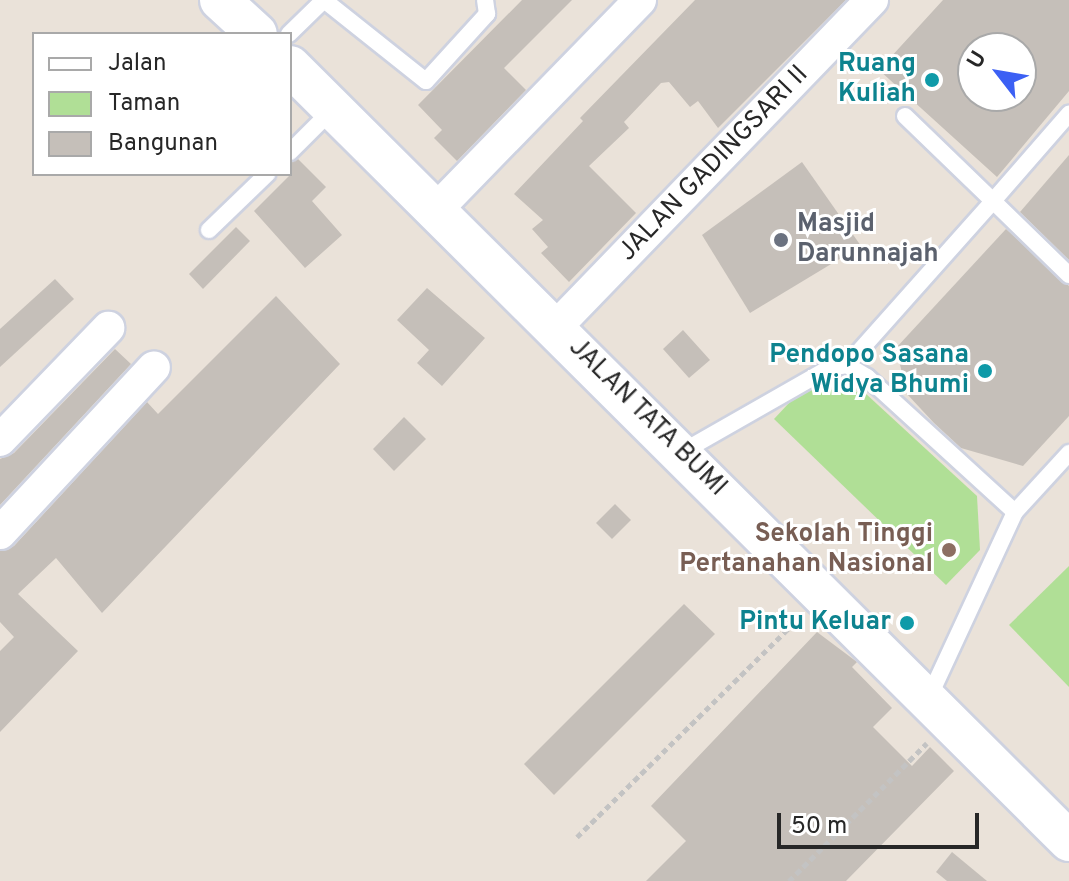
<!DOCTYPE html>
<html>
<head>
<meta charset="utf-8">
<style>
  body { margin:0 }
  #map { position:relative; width:1069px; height:881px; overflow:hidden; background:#eae2d9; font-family:Overpass,sans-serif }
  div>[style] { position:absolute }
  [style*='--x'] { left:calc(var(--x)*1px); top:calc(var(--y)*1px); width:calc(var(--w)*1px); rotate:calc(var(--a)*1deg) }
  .green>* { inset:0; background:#b0df96 }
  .building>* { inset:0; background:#c5bfb9 }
  .path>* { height:5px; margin-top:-2.5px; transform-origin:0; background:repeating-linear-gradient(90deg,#c3c3c3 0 6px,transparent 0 10px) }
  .roads { filter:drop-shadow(2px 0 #ced2e0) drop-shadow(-2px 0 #ced2e0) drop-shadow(0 2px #ced2e0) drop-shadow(0 -2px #ced2e0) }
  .service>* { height:16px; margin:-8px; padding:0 8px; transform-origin:8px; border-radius:8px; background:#fff }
  .minor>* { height:32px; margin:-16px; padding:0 16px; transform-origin:16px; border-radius:16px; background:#fff }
  .tertiary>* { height:40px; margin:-20px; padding:0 20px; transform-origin:20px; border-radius:20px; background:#fff }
  .dots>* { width:22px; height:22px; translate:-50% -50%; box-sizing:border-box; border:4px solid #fff; border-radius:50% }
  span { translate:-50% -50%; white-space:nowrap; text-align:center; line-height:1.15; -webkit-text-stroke:6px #fff; paint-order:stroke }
  .culture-label { font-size:26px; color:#0d838f; font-weight:700 }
  .right { translate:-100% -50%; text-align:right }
  .street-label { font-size:26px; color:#272727 }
  .worship-label { font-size:26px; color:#5b616d; font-weight:700 }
  .left { translate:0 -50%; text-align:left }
  .education-label { font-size:26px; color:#785e54; font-weight:700 }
  .legend { position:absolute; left:32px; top:32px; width:260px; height:144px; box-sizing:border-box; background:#fff; border:2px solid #a9a9a9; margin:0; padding:10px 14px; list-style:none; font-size:24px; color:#272727 }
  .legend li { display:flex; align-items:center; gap:16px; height:40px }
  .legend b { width:40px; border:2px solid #a9a9a9 }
  .north { position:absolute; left:957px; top:32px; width:80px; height:80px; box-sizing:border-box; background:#fff; border:2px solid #a9a9a9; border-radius:50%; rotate:301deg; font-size:22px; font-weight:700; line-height:32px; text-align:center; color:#272727 }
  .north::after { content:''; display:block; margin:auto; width:28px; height:36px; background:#3c60f4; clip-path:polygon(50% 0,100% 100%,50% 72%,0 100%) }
  .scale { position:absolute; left:777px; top:813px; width:202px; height:36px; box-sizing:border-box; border:4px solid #272727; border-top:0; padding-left:10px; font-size:24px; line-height:28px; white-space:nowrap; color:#272727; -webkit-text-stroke:6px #fff; paint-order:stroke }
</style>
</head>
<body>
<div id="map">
  <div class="green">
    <div style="clip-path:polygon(804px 387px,865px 393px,977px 496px,980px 550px,946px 585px,774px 419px)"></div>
    <div style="clip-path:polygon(1069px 566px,1069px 687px,1009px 625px)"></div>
  </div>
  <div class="building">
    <div style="clip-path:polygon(522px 0,572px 0,504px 68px,526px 90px,457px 161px,434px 138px,442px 130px,418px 105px)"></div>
    <div style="clip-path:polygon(695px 0,846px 0,718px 128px,698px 101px,690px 107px,669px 82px,661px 83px,624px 122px,629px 128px,589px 166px,636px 213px,569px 282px,541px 253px,548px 247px,532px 229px,543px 220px,514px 194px,583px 121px,580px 118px)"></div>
    <div style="clip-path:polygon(evenodd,943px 0,1069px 0,1069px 91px,997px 177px,879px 70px,943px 0,973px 48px,1021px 48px,1021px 96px,973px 96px,973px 48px)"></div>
    <div style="clip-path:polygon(1069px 155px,1069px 260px,1020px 212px)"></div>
    <div style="clip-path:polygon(298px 159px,326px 187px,312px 201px,342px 235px,305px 268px,254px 211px,290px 175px,290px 163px)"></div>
    <div style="clip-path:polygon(802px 162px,861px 246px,750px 313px,702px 235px)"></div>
    <div style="clip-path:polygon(236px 227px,250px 241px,203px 289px,189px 274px)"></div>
    <div style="clip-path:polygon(1006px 229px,1069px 286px,1069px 416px,1023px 466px,961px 448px,934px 423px,907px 394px,896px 348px)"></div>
    <div style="clip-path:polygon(55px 279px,74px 299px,0 367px,0 329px)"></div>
    <div style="clip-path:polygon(427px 288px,485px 338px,442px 386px,417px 363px,429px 350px,397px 320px)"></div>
    <div style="clip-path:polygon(276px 296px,340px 364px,102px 613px,56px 558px,18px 594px,78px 651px,0 732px,0 651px,14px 637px,0 622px,0 551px,14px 546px,147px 402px,158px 414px)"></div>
    <div style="clip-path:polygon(683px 330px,710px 360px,689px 378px,663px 349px)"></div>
    <div style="clip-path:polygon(115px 349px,131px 364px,0 505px,0 459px,14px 453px)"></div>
    <div style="clip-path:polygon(404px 417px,426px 439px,394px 471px,373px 449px)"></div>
    <div style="clip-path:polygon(615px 504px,631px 520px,612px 539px,596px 523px)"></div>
    <div style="clip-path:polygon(684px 604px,715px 634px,554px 795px,524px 764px)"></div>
    <div style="clip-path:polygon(817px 632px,857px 662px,852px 667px,892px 708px,873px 727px,912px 766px,930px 747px,954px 771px,846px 881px,646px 881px,686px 841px,651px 806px)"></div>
    <div style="clip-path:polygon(952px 852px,987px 881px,947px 881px,936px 872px)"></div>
  </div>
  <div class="path">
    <div style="--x:577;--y:837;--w:315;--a:-44.6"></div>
    <div style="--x:789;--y:881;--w:195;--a:-45"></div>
  </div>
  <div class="roads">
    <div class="service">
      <div style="--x:289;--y:34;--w:49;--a:-44.2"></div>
      <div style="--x:324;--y:0;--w:130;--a:38.5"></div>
      <div style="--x:426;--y:81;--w:91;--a:-47.7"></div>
      <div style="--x:487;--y:14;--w:14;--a:-98"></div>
      <div style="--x:905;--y:116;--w:122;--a:44"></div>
      <div style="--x:993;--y:201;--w:116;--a:-48.9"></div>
      <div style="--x:290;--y:152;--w:62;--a:-45"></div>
      <div style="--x:209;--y:230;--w:81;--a:-44"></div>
      <div style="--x:847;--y:365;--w:220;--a:-48.3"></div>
      <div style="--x:993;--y:201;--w:106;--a:44.2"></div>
      <div style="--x:682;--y:452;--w:169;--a:-29.7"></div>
      <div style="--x:829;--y:368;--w:18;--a:-9"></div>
      <div style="--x:847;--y:365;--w:23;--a:31"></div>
      <div style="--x:867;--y:377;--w:200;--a:42.4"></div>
      <div style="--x:1015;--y:512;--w:206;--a:114.9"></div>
      <div style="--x:1015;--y:512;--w:80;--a:-47.5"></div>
    </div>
    <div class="minor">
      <div style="--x:433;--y:213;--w:297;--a:-45.8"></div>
      <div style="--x:556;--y:327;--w:455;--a:-46"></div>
      <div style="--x:0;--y:440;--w:156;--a:-46"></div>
      <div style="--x:0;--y:533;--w:226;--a:-47.1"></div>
    </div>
    <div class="tertiary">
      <div style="--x:220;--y:0;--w:50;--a:42.6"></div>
      <div style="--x:290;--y:66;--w:1099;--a:44.85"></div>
    </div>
  </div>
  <div class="dots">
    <div style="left:932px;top:80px;background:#0f9aa8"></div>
    <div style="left:781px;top:240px;background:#6b7280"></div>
    <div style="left:985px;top:371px;background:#0f9aa8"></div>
    <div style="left:949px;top:550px;background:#8d6e63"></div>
    <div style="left:907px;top:623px;background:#0f9aa8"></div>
  </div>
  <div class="culture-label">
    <span class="right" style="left:916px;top:80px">Ruang<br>Kuliah</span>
    <span class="right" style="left:969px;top:371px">Pendopo Sasana<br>Widya Bhumi</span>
    <span class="right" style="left:891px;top:623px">Pintu Keluar</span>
  </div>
  <div class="street-label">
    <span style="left:714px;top:164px;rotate:-46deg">JALAN GADINGSARI II</span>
    <span style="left:647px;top:418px;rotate:45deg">JALAN TATA BUMI</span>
  </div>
  <div class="worship-label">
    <span class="left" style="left:797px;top:240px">Masjid<br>Darunnajah</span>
  </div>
  <div class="education-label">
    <span class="right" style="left:933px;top:550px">Sekolah Tinggi<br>Pertanahan Nasional</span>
  </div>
  <ul class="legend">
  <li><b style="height:10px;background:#fff"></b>Jalan</li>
  <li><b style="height:22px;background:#b0df96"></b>Taman</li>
  <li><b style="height:22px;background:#c5bfb9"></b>Bangunan</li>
  </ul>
  <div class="north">U</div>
  <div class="scale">50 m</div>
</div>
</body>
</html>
